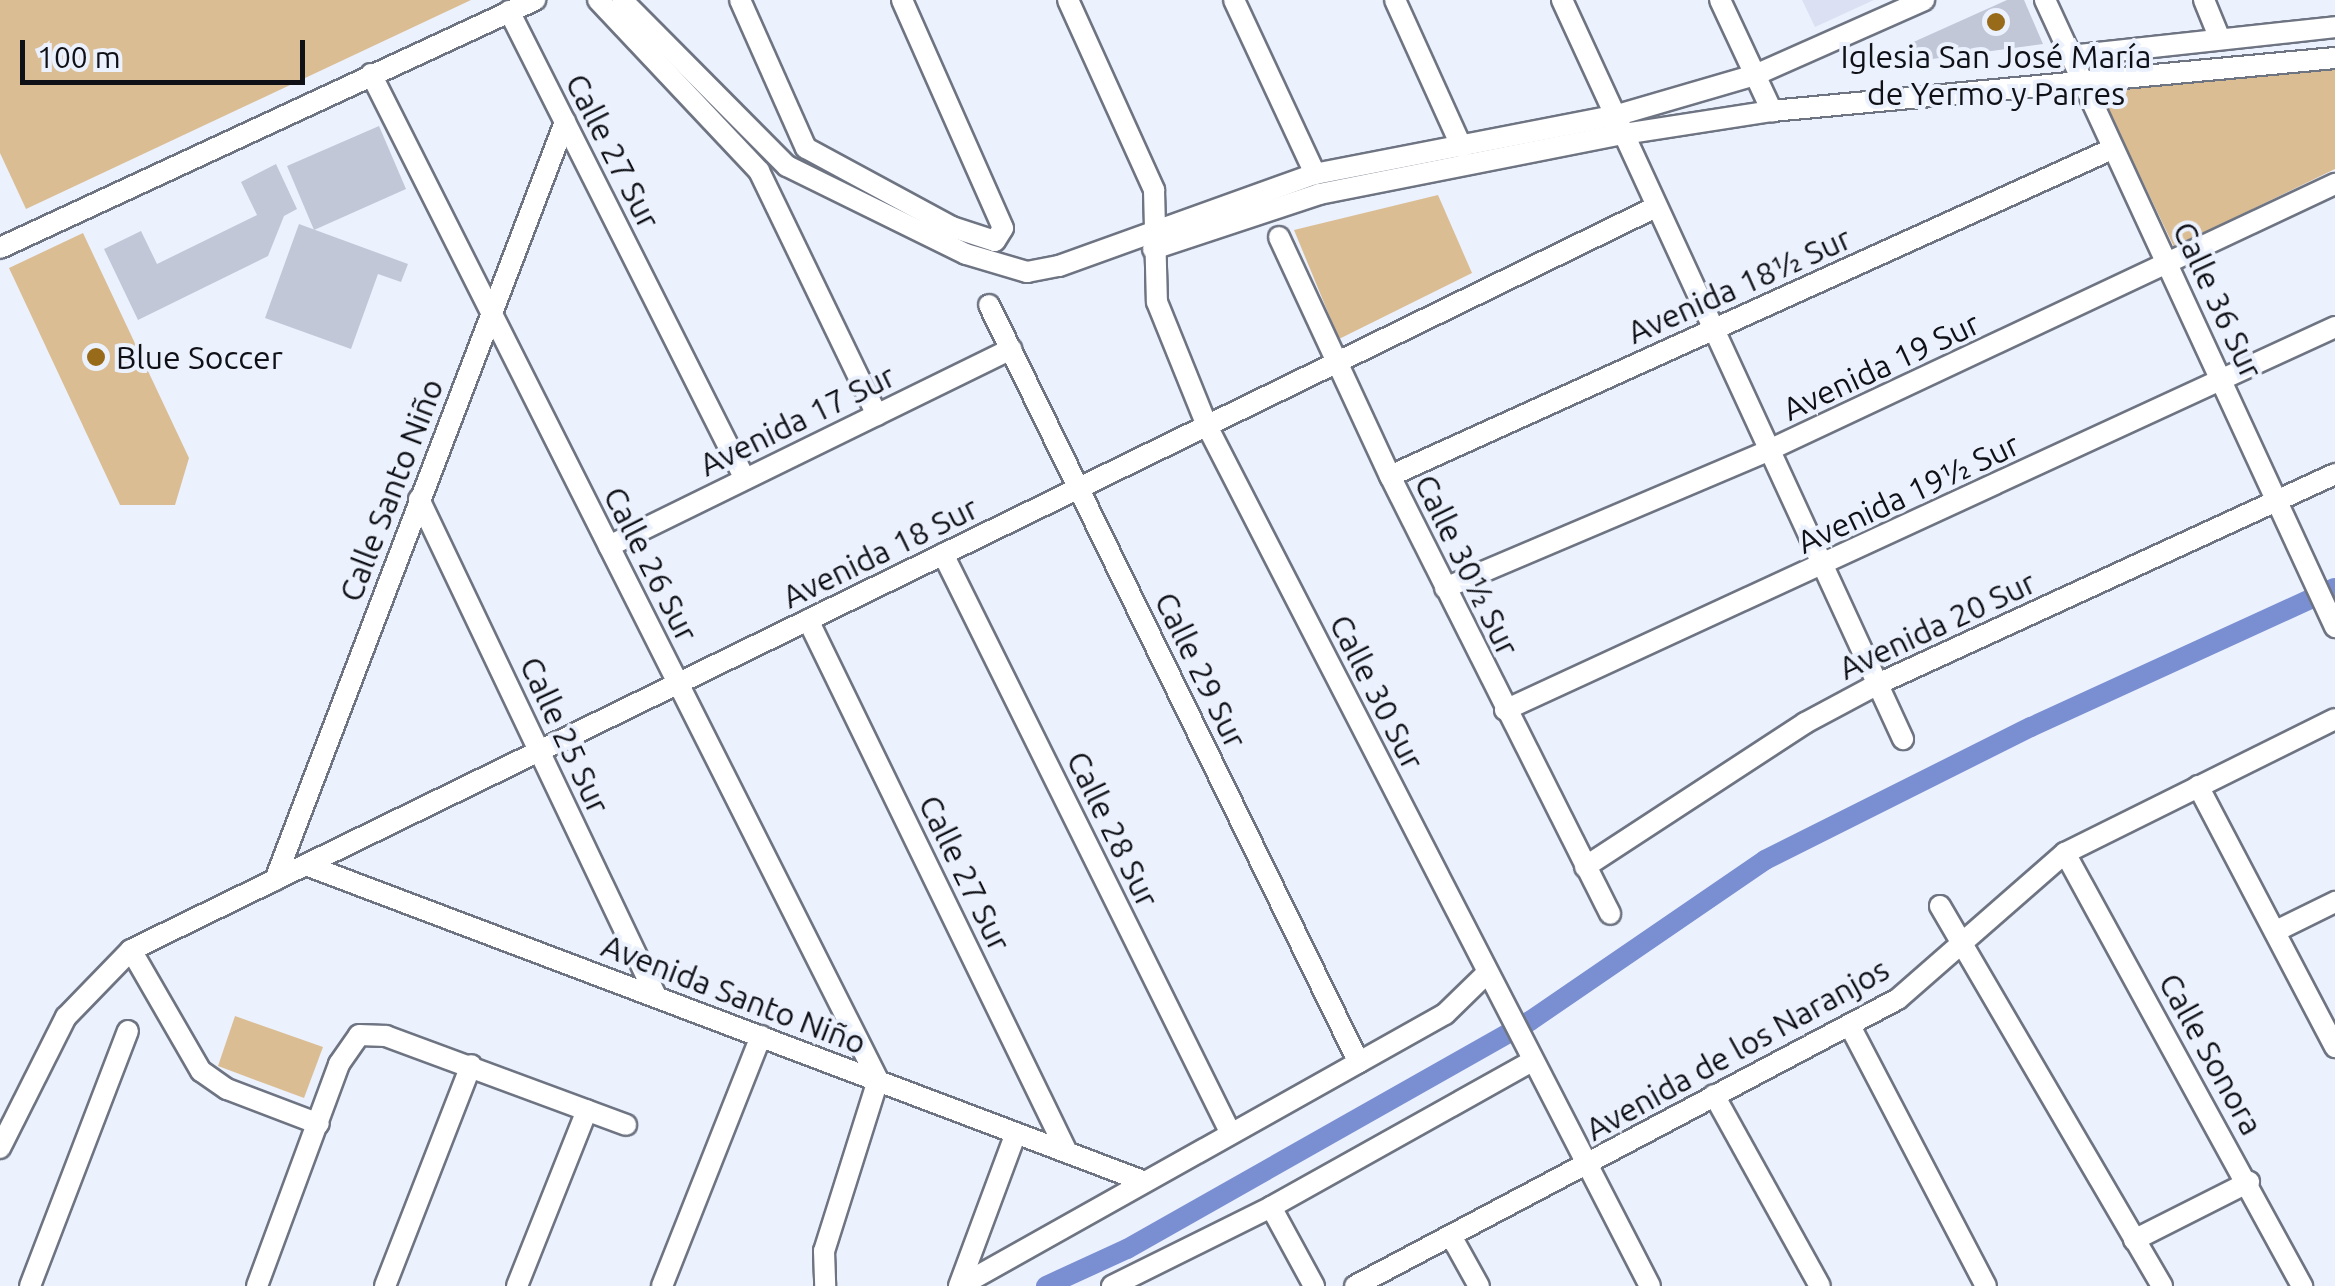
<!DOCTYPE html>
<html>
<head>
<meta charset="utf-8">
<style>
  body { margin:0 }
  #map { position:relative; width:2335px; height:1286px; overflow:hidden; background:#ecf1fe; font-family:Ubuntu,sans-serif }
  div>[style] { position:absolute }
  [style*='--x'] { left:calc(var(--x)*1px); top:calc(var(--y)*1px); width:calc(var(--w)*1px); rotate:calc(var(--a)*1deg) }
  .built>* { inset:0; background:#dbe0f3 }
  .green>* { inset:0; background:#dabd93 }
  .canal>* { height:20px; margin:-10px; padding:0 10px; transform-origin:10px; border-radius:10px; background:#7a8fd2 }
  .building>* { inset:0; background:#c1c7d7 }
  .roads { filter:drop-shadow(2px 0 #6e7482) drop-shadow(-2px 0 #6e7482) drop-shadow(0 2px #6e7482) drop-shadow(0 -2px #6e7482) }
  .street>* { height:20px; margin:-10px; padding:0 10px; transform-origin:10px; border-radius:10px; background:#fff }
  .dots>* { width:28px; height:28px; translate:-50% -50%; box-sizing:border-box; border:5px solid #ecf1fe; border-radius:50% }
  span { translate:-50% -50%; white-space:nowrap; text-align:center; line-height:1.15; -webkit-text-stroke:8px #ecf1fe; paint-order:stroke }
  .poi-label { font-size:32px; color:#0f1116 }
  .left { translate:0 -50%; text-align:left }
  .street-label { font-size:32px; color:#0f1116 }
  .scale { position:absolute; left:20px; top:40px; width:285px; height:45px; box-sizing:border-box; border:5px solid #0f1116; border-top:0; padding-left:12px; font-size:30px; line-height:35px; white-space:nowrap; color:#0f1116; -webkit-text-stroke:8px #ecf1fe; paint-order:stroke }
</style>
</head>
<body>
<div id="map">
  <div class="built">
    <div style="clip-path:polygon(1802px 0,1874px 0,1815px 27px)"></div>
  </div>
  <div class="green">
    <div style="clip-path:polygon(0 0,471px 0,26px 209px,0 153px)"></div>
    <div style="clip-path:polygon(2335px 64px,2335px 169px,2174px 247px,2098px 88px)"></div>
    <div style="clip-path:polygon(1438px 195px,1472px 273px,1339px 339px,1294px 230px)"></div>
    <div style="clip-path:polygon(83px 233px,189px 458px,175px 505px,120px 505px,9px 268px)"></div>
    <div style="clip-path:polygon(235px 1016px,323px 1047px,304px 1098px,218px 1066px)"></div>
  </div>
  <div class="canal">
    <div style="--x:1046;--y:1286;--w:89;--a:-24.6"></div>
    <div style="--x:1127;--y:1249;--w:463;--a:-29.5"></div>
    <div style="--x:1530;--y:1021;--w:285;--a:-34.4"></div>
    <div style="--x:1765;--y:860;--w:297;--a:-26.6"></div>
    <div style="--x:2031;--y:727;--w:334;--a:-24.6"></div>
  </div>
  <div class="building">
    <div style="clip-path:polygon(2007px 0,2024px 0,2043px 44px,1917px 61px,1909px 44px)"></div>
    <div style="clip-path:polygon(379px 126px,406px 189px,314px 230px,287px 166px)"></div>
    <div style="clip-path:polygon(276px 164px,297px 209px,284px 216px,268px 256px,138px 320px,104px 249px,141px 231px,157px 264px,257px 215px,241px 182px)"></div>
    <div style="clip-path:polygon(299px 224px,408px 264px,401px 282px,378px 274px,351px 349px,265px 318px)"></div>
  </div>
  <div class="roads">
    <div class="street">
      <div style="--x:598;--y:0;--w:235;--a:46.7"></div>
      <div style="--x:759;--y:171;--w:271;--a:64.2"></div>
      <div style="--x:622;--y:0;--w:234;--a:45.2"></div>
      <div style="--x:787;--y:166;--w:199;--a:26.2"></div>
      <div style="--x:966;--y:254;--w:64;--a:16.4"></div>
      <div style="--x:1027;--y:272;--w:33;--a:-11"></div>
      <div style="--x:1059;--y:266;--w:272;--a:-19.8"></div>
      <div style="--x:1315;--y:174;--w:305;--a:-11"></div>
      <div style="--x:1614;--y:116;--w:147;--a:-16.2"></div>
      <div style="--x:1755;--y:75;--w:185;--a:-23.9"></div>
      <div style="--x:740;--y:0;--w:162;--a:66"></div>
      <div style="--x:806;--y:148;--w:166;--a:28.4"></div>
      <div style="--x:952;--y:227;--w:45;--a:18"></div>
      <div style="--x:995;--y:241;--w:15;--a:-58"></div>
      <div style="--x:1003;--y:228;--w:249;--a:-113.9"></div>
      <div style="--x:1068;--y:0;--w:209;--a:65.6"></div>
      <div style="--x:1154;--y:190;--w:112;--a:88.5"></div>
      <div style="--x:1157;--y:302;--w:134;--a:68"></div>
      <div style="--x:1207;--y:426;--w:967;--a:62.75"></div>
      <div style="--x:1234;--y:0;--w:192;--a:65"></div>
      <div style="--x:1395;--y:0;--w:162;--a:65.6"></div>
      <div style="--x:1562;--y:0;--w:814;--a:65.23"></div>
      <div style="--x:1720;--y:0;--w:123;--a:64.9"></div>
      <div style="--x:2045;--y:0;--w:691;--a:65.18"></div>
      <div style="--x:2204;--y:0;--w:42;--a:67.7"></div>
      <div style="--x:509;--y:11;--w:524;--a:63.24"></div>
      <div style="--x:2070;--y:56;--w:267;--a:-6.2"></div>
      <div style="--x:371;--y:74;--w:1127;--a:63.25"></div>
      <div style="--x:878;--y:1080;--w:179;--a:107.5"></div>
      <div style="--x:824;--y:1251;--w:35;--a:88"></div>
      <div style="--x:1279;--y:237;--w:264;--a:65.1"></div>
      <div style="--x:1390;--y:476;--w:490;--a:63.3"></div>
      <div style="--x:0;--y:248;--w:590;--a:-24.87"></div>
      <div style="--x:1153;--y:249;--w:175;--a:-18.3"></div>
      <div style="--x:1319;--y:194;--w:310;--a:-11.2"></div>
      <div style="--x:1623;--y:134;--w:151;--a:-8.8"></div>
      <div style="--x:1772;--y:111;--w:565;--a:-5.38"></div>
      <div style="--x:989;--y:305;--w:843;--a:63.98"></div>
      <div style="--x:1390;--y:476;--w:793;--a:-24.37"></div>
      <div style="--x:419;--y:499;--w:551;--a:64.51"></div>
      <div style="--x:609;--y:546;--w:448;--a:-26.1"></div>
      <div style="--x:943;--y:554;--w:643;--a:63.59"></div>
      <div style="--x:1445;--y:588;--w:350;--a:-23"></div>
      <div style="--x:1767;--y:451;--w:628;--a:-25.18"></div>
      <div style="--x:808;--y:620;--w:592;--a:64.04"></div>
      <div style="--x:1505;--y:710;--w:914;--a:-24.77"></div>
      <div style="--x:2198;--y:786;--w:295;--a:62.3"></div>
      <div style="--x:2065;--y:853;--w:494;--a:61.3"></div>
      <div style="--x:306;--y:865;--w:892;--a:20.69"></div>
      <div style="--x:1585;--y:867;--w:263;--a:-33.2"></div>
      <div style="--x:1805;--y:723;--w:83;--a:-28.1"></div>
      <div style="--x:1878;--y:684;--w:503;--a:-24.68"></div>
      <div style="--x:275;--y:880;--w:812;--a:-69.06"></div>
      <div style="--x:1940;--y:906;--w:440;--a:59.7"></div>
      <div style="--x:2276;--y:931;--w:66;--a:-26.2"></div>
      <div style="--x:131;--y:950;--w:140;--a:60"></div>
      <div style="--x:201;--y:1071;--w:32;--a:35"></div>
      <div style="--x:227;--y:1089;--w:98;--a:20.8"></div>
      <div style="--x:1850;--y:1026;--w:293;--a:62.4"></div>
      <div style="--x:1714;--y:1095;--w:218;--a:61"></div>
      <div style="--x:0;--y:1148;--w:147;--a:-63.3"></div>
      <div style="--x:66;--y:1017;--w:93;--a:-45.9"></div>
      <div style="--x:131;--y:950;--w:1696;--a:-25.98"></div>
      <div style="--x:1271;--y:1207;--w:90;--a:61.4"></div>
      <div style="--x:1451;--y:1236;--w:57;--a:60.8"></div>
      <div style="--x:2134;--y:1240;--w:129;--a:-26.8"></div>
      <div style="--x:30;--y:1286;--w:273;--a:-69"></div>
      <div style="--x:257;--y:1286;--w:237;--a:-69.7"></div>
      <div style="--x:339;--y:1064;--w:35;--a:-55"></div>
      <div style="--x:359;--y:1035;--w:27;--a:2"></div>
      <div style="--x:386;--y:1036;--w:256;--a:20.3"></div>
      <div style="--x:385;--y:1286;--w:237;--a:-68.7"></div>
      <div style="--x:517;--y:1286;--w:189;--a:-68.3"></div>
      <div style="--x:662;--y:1286;--w:269;--a:-68.4"></div>
      <div style="--x:959;--y:1286;--w:163;--a:-69.6"></div>
      <div style="--x:960;--y:1286;--w:556;--a:-29.28"></div>
      <div style="--x:1445;--y:1014;--w:59;--a:-44.3"></div>
      <div style="--x:1112;--y:1286;--w:178;--a:-26.4"></div>
      <div style="--x:1271;--y:1207;--w:299;--a:-29.2"></div>
      <div style="--x:1355;--y:1286;--w:614;--a:-27.86"></div>
      <div style="--x:1898;--y:999;--w:222;--a:-41.2"></div>
      <div style="--x:2065;--y:853;--w:301;--a:-26.4"></div>
    </div>
  </div>
  <div class="dots">
    <div style="left:1996px;top:22px;background:#986b1a"></div>
    <div style="left:96px;top:357px;background:#986b1a"></div>
  </div>
  <div class="poi-label">
    <span style="left:1996px;top:75px">Iglesia San José María<br>de Yermo y Parres</span>
    <span class="left" style="left:116px;top:357px">Blue Soccer</span>
  </div>
  <div class="street-label">
    <span style="left:613px;top:151px;rotate:63deg">Calle 27 Sur</span>
    <span style="left:1739px;top:285px;rotate:-24deg">Avenida 18½ Sur</span>
    <span style="left:2218px;top:300px;rotate:65deg">Calle 36 Sur</span>
    <span style="left:1881px;top:366px;rotate:-25deg">Avenida 19 Sur</span>
    <span style="left:797px;top:420px;rotate:-26deg">Avenida 17 Sur</span>
    <span style="left:391px;top:490px;rotate:-69deg">Calle Santo Niño</span>
    <span style="left:1908px;top:493px;rotate:-25deg">Avenida 19½ Sur</span>
    <span style="left:880px;top:552px;rotate:-26deg">Avenida 18 Sur</span>
    <span style="left:651px;top:564px;rotate:63deg">Calle 26 Sur</span>
    <span style="left:1467px;top:565px;rotate:64deg">Calle 30½ Sur</span>
    <span style="left:1937px;top:625px;rotate:-25deg">Avenida 20 Sur</span>
    <span style="left:1201px;top:670px;rotate:64deg">Calle 29 Sur</span>
    <span style="left:1377px;top:692px;rotate:63deg">Calle 30 Sur</span>
    <span style="left:565px;top:735px;rotate:65deg">Calle 25 Sur</span>
    <span style="left:1113px;top:829px;rotate:64deg">Calle 28 Sur</span>
    <span style="left:965px;top:873px;rotate:64deg">Calle 27 Sur</span>
    <span style="left:734px;top:994px;rotate:21deg">Avenida Santo Niño</span>
    <span style="left:1737px;top:1049px;rotate:-29deg">Avenida de los Naranjos</span>
    <span style="left:2211px;top:1054px;rotate:61deg">Calle Sonora</span>
  </div>
  <div class="scale">100 m</div>
</div>
</body>
</html>
